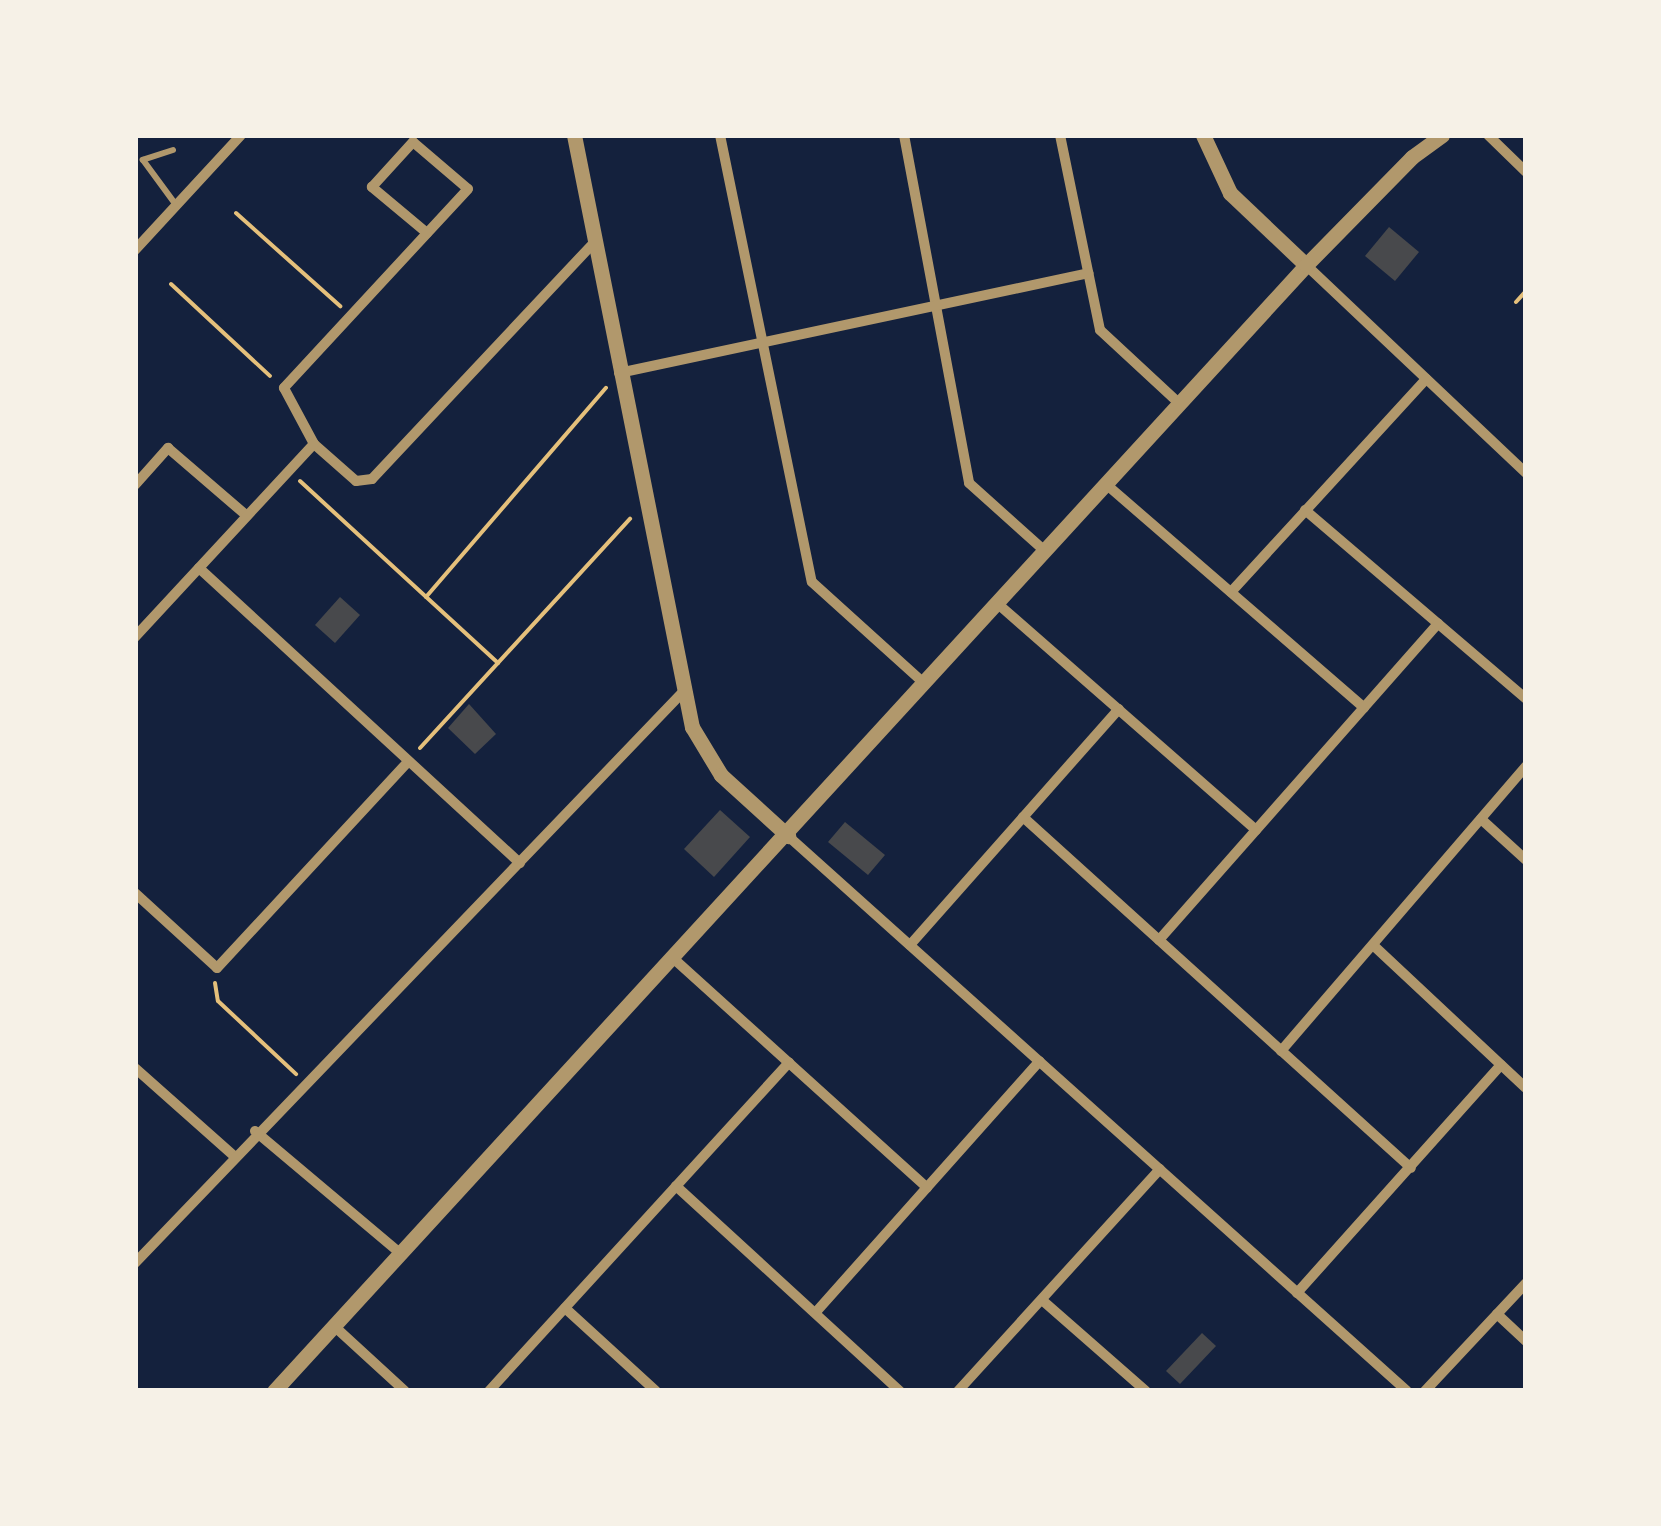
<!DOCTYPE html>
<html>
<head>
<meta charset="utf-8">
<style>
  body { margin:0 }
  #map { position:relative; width:1661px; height:1526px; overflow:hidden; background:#14213d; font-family:"Varela Round",sans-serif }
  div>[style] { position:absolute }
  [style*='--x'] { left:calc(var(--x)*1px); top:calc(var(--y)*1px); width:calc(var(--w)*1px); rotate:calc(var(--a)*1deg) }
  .building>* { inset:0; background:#48494c }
  .path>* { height:4px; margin:-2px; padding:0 2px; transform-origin:2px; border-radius:2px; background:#e5c07b }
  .service>* { height:6px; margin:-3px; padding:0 3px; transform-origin:3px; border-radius:3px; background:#b1986c }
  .minor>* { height:10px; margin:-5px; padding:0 5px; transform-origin:5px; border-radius:5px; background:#b1986c }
  .tertiary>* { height:15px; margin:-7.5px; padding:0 7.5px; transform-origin:7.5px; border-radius:7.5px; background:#b1986c }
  span { translate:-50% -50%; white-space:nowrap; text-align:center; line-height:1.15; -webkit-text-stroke:9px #f6f1e7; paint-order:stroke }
  .frame { position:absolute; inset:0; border:138px solid #f6f1e7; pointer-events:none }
</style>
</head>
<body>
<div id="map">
  <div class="building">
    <div style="clip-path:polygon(1389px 227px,1419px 252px,1395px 281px,1365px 256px)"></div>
    <div style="clip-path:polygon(340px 597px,360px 615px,335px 643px,315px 625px)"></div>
    <div style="clip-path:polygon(469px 704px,496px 734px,475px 754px,448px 728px)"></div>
    <div style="clip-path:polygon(720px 810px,750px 837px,714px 877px,684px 849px)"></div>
    <div style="clip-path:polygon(845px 822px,885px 855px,868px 875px,828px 842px)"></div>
    <div style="clip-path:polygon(1202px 1333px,1216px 1346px,1180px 1384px,1166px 1371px)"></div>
  </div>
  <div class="path">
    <div style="--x:236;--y:213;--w:140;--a:41.8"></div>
    <div style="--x:171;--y:284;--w:135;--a:42.9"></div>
    <div style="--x:1516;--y:302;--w:15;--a:-48"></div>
    <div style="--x:300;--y:481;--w:269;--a:42.6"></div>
    <div style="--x:426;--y:597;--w:276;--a:-49.3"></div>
    <div style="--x:420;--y:748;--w:311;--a:-47.5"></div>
    <div style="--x:215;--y:983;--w:18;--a:81"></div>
    <div style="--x:218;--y:1001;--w:107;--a:43.1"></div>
  </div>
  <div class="service">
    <div style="--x:173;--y:150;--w:32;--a:162"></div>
    <div style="--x:143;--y:160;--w:56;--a:53.7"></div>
  </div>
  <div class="minor">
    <div style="--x:720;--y:135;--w:456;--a:78.4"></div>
    <div style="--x:812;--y:582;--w:152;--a:42.1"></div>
    <div style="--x:904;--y:135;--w:354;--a:79.4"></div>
    <div style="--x:969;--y:483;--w:103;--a:41.9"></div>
    <div style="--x:1060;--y:135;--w:199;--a:78.4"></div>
    <div style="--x:1100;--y:330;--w:109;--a:42.8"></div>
    <div style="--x:1488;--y:135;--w:53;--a:44.2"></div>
    <div style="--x:427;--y:233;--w:72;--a:-140.1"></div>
    <div style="--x:372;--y:187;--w:61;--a:-47.7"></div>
    <div style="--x:413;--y:142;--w:72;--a:40.5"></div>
    <div style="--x:468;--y:189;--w:271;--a:132.8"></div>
    <div style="--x:284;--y:388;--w:64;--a:61.8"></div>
    <div style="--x:314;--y:444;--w:56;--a:41.4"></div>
    <div style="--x:356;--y:481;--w:16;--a:-7"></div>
    <div style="--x:372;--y:479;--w:324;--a:-46.8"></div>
    <div style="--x:135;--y:250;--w:156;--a:-47.3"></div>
    <div style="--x:1306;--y:265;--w:303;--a:43.4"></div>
    <div style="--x:619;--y:373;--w:480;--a:-12"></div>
    <div style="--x:135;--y:485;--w:50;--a:-48.3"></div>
    <div style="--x:168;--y:448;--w:104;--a:40.7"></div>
    <div style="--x:1107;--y:485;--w:340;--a:40.9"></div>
    <div style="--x:1305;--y:510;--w:291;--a:40.5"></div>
    <div style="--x:199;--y:568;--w:436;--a:42.6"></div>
    <div style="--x:1231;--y:592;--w:289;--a:-47.5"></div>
    <div style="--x:998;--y:604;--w:343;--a:41.2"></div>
    <div style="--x:135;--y:637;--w:263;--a:-47.2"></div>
    <div style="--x:1023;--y:817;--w:523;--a:42.13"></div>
    <div style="--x:1481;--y:819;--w:61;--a:42.3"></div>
    <div style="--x:788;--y:836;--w:831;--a:41.88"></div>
    <div style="--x:135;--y:893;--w:111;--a:42.4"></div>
    <div style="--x:217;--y:968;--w:280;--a:-47.2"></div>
    <div style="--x:1159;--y:940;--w:422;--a:-48.6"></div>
    <div style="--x:910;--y:945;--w:315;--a:-48.5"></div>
    <div style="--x:1373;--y:945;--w:209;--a:43.1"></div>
    <div style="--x:674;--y:959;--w:341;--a:42.1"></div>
    <div style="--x:1281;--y:1051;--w:376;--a:-49.3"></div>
    <div style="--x:135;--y:1068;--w:131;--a:41.6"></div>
    <div style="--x:255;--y:1131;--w:191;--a:40.1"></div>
    <div style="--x:676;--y:1186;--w:304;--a:42.5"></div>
    <div style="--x:135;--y:1263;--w:791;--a:-46.18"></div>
    <div style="--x:1297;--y:1293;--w:306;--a:-48.2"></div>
    <div style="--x:1042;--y:1300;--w:138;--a:41.2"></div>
    <div style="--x:565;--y:1308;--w:123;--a:42.4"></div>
    <div style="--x:816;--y:1312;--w:336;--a:-48.3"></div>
    <div style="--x:1497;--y:1314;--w:40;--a:43"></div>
    <div style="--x:334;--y:1326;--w:96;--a:42.5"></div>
    <div style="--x:489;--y:1391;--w:445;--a:-47.6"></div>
    <div style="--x:958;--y:1391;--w:300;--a:-47.7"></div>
    <div style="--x:1425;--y:1391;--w:148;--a:-46.9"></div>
  </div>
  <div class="tertiary">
    <div style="--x:574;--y:135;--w:604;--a:78.73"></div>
    <div style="--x:692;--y:727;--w:56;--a:58.9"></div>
    <div style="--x:721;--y:775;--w:91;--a:42.3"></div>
    <div style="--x:1203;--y:135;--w:64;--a:65"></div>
    <div style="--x:1230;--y:193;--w:105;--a:43.5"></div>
    <div style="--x:274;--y:1391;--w:1527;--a:-47.49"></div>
    <div style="--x:1306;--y:265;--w:151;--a:-45.5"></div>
    <div style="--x:1412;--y:157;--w:37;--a:-36"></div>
  </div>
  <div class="frame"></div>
</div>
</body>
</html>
